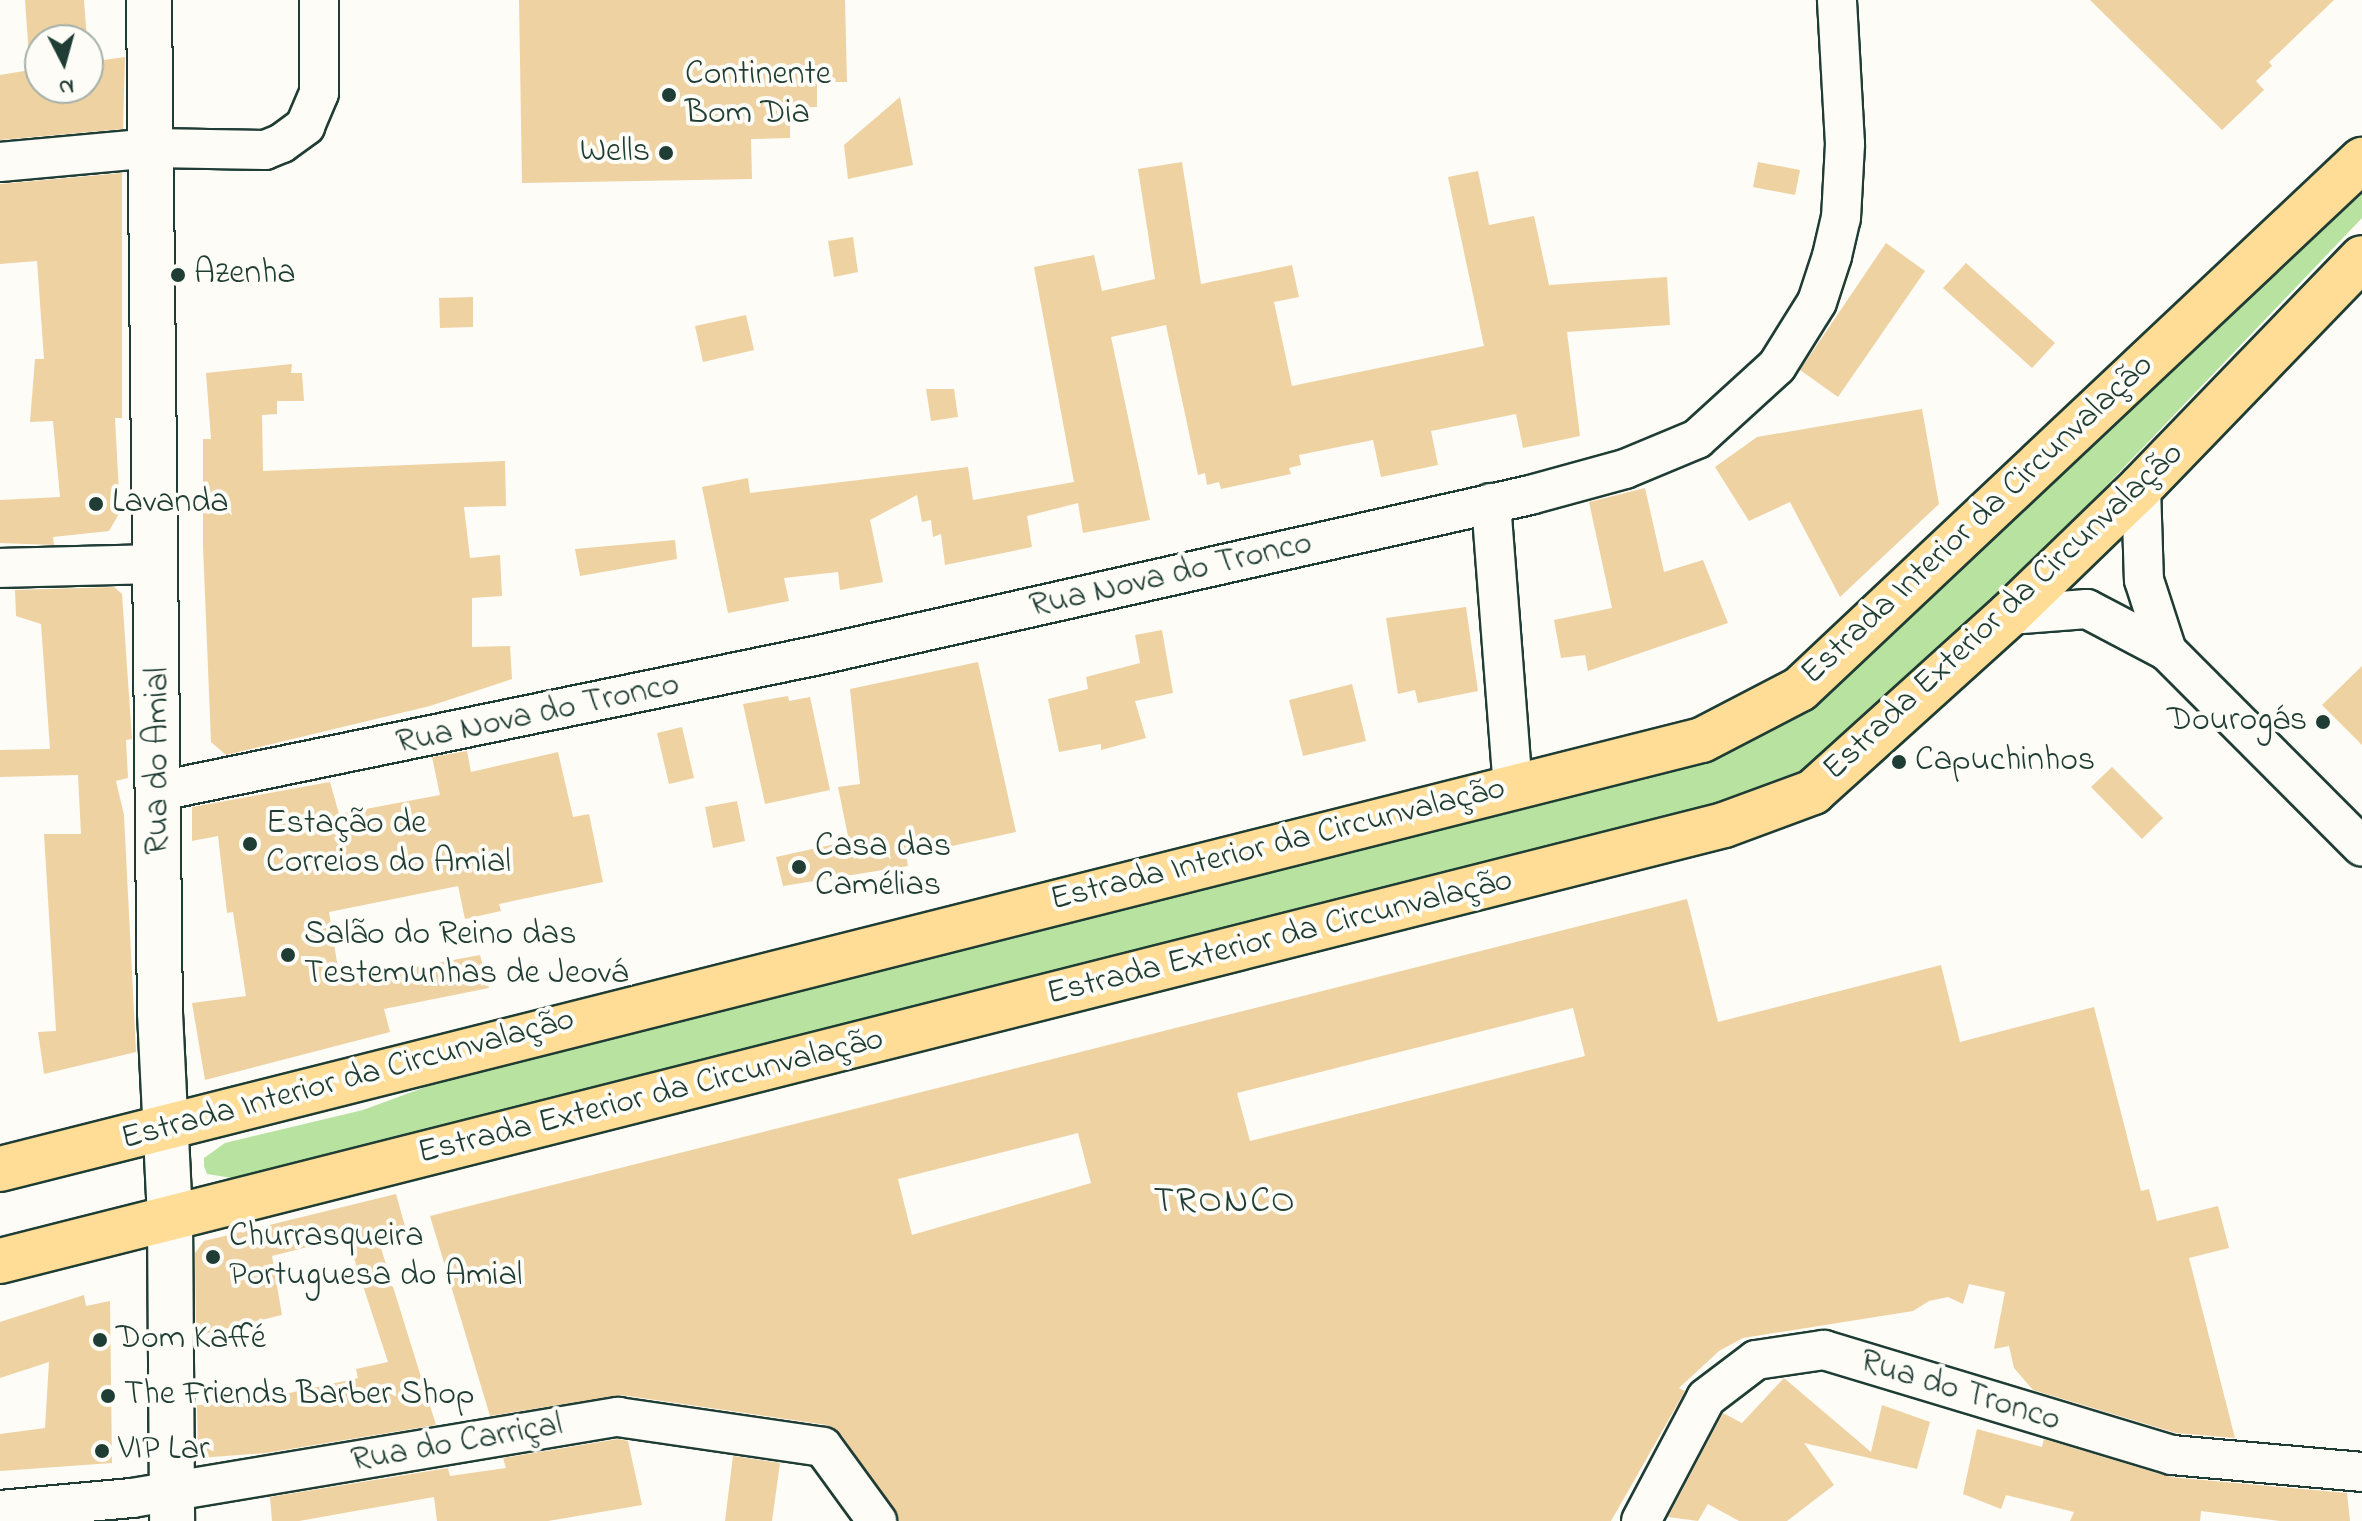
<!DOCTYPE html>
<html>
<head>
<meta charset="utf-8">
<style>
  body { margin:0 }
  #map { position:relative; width:2362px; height:1521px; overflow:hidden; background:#fdfcf7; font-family:"Indie Flower",sans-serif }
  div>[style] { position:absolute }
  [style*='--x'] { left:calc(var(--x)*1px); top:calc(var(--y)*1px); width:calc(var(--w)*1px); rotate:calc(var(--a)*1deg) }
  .green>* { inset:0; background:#b8e29f }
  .building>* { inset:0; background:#efd2a2 }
  .roads { filter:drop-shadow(2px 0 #1f3d34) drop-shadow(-2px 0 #1f3d34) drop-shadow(0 2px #1f3d34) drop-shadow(0 -2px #1f3d34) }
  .minor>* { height:38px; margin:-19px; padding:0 19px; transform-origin:19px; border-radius:19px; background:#fdfcf7 }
  .secondary>* { height:44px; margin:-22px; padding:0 22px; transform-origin:22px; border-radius:22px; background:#fdfcf7 }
  .primary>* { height:44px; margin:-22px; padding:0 22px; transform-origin:22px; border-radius:22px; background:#ffdd96 }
  .dots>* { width:22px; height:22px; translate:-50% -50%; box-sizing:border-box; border:4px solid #fdfcf7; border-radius:50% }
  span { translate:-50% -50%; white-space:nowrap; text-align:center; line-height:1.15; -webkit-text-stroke:8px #fdfcf7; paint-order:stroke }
  .poi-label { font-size:34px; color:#1f3d34 }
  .left { translate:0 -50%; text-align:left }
  .right { translate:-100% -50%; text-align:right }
  .street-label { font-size:34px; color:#1f3d34 }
  .neighbourhood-label { font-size:36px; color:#1f3d34; letter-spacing:2px }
  .north { position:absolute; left:24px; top:24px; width:80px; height:80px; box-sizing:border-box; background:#fdfcf7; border:2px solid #a4b0a9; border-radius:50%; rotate:174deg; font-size:22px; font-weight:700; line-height:32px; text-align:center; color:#1f3d34 }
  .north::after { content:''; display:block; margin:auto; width:28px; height:36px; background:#1f3d34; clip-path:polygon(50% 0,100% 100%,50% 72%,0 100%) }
</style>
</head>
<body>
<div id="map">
  <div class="green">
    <div style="clip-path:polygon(2362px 194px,2362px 218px,2070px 524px,1808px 774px,1746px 801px,238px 1179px,207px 1174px,204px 1166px,204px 1158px,225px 1143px,363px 1110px,504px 1058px,1722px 752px,1774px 729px,1812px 702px)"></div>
  </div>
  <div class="building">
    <div style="clip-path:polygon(25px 0,84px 0,87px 40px,40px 40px,40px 88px,88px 88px,88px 53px,89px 62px,125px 57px,123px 129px,0 140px,0 75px,30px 70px)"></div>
    <div style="clip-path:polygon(519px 0,845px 0,847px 82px,817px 82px,817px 107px,790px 108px,790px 138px,751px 139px,752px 179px,522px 183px)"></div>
    <div style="clip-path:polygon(2090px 0,2334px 0,2269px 62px,2272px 66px,2256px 81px,2264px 90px,2222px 130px)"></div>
    <div style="clip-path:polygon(900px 97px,913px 165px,848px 179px,844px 145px)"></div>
    <div style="clip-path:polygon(1182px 162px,1201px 284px,1292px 265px,1299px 297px,1274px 302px,1292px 386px,1484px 346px,1448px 177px,1478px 171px,1489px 225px,1534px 216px,1549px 285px,1667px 277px,1670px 325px,1567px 332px,1580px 436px,1523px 448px,1516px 414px,1431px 431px,1438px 465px,1381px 477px,1373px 440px,1299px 455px,1301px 465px,1289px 468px,1291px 474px,1221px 489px,1219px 482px,1207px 485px,1205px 473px,1198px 475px,1166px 325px,1111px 337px,1150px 520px,1083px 533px,1078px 503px,1027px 516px,1032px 547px,945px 565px,941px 534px,933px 537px,931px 520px,922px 522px,917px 495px,870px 520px,883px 582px,840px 590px,838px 572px,784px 578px,789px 601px,728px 613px,702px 487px,748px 478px,750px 493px,968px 467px,973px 500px,1074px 482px,1034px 267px,1094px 255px,1102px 291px,1155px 279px,1138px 169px)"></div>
    <div style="clip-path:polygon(1758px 162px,1800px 170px,1795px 195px,1753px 187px)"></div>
    <div style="clip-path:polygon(122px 173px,122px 418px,115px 418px,120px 512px,109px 531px,53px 537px,54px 545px,0 543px,0 500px,60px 497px,53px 421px,30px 422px,35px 359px,44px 359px,37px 261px,0 264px,0 184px)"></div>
    <div style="clip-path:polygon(853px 237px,858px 272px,834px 277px,828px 241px)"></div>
    <div style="clip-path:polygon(1886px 243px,1925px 271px,1838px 397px,1800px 370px)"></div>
    <div style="clip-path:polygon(1966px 263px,2055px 343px,2032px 368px,1943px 288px)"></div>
    <div style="clip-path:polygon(473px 297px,473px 327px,440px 328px,439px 298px)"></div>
    <div style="clip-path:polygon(746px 315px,754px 350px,703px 362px,695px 326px)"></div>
    <div style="clip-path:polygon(292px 364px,291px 373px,302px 373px,304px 401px,277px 401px,277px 414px,262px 415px,263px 471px,505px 461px,506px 506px,464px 507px,470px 558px,500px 555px,502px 596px,472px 598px,472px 647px,510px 646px,512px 679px,430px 706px,226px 755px,211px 742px,203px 546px,203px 439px,211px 439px,206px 373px)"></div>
    <div style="clip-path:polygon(926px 389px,954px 389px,958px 417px,931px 421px)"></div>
    <div style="clip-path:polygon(1922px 409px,1939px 504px,1840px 597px,1790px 502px,1749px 521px,1715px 467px,1757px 437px)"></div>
    <div style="clip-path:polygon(1645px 488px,1664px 572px,1703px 560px,1728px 623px,1588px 671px,1585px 655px,1561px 658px,1554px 620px,1612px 608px,1589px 502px)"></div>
    <div style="clip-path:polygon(675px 540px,677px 559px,580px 576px,575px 549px)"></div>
    <div style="clip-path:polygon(114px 587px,122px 594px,132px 739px,126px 740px,128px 778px,116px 781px,124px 815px,136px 1052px,44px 1074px,38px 1032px,56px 1031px,44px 834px,81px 834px,78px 775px,0 777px,0 750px,50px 749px,41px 624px,16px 616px,15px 590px)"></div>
    <div style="clip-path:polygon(1466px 607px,1478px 691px,1418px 703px,1415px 690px,1398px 694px,1386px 618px)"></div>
    <div style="clip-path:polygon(1162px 630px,1173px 693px,1135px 701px,1146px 738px,1101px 750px,1101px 744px,1059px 752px,1048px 699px,1088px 689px,1086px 677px,1140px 663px,1135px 635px)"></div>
    <div style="clip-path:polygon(978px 662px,1016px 832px,906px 856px,908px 866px,783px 886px,776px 857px,849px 841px,838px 787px,860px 784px,850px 689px)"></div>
    <div style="clip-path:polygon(2362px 666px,2362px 745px,2322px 705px)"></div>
    <div style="clip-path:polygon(1352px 684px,1366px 741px,1303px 756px,1289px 700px)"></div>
    <div style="clip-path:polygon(788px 696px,789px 701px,810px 697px,830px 790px,765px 804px,743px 704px)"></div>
    <div style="clip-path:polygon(682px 727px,694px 778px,669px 784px,657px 733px)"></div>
    <div style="clip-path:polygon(467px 751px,471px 772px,558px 752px,573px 817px,589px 814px,603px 882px,499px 904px,501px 911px,465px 919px,458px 886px,329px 912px,340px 981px,480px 955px,489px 988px,384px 1009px,390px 1032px,205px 1080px,192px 1003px,246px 996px,233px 912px,227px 913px,218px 836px,192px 841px,192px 807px,330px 782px,339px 814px,440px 795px,432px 757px)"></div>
    <div style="clip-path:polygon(2112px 767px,2163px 818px,2142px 839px,2091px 787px)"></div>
    <div style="clip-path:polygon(737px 801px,745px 841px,713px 848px,705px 807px)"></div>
    <div style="clip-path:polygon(evenodd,1687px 899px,1718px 1022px,1941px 965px,1960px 1042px,2094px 1007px,2141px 1191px,2149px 1189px,2157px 1221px,2218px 1206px,2229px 1248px,2189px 1258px,2235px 1438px,2176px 1433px,2033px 1390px,2014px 1368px,2009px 1346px,1994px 1349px,2005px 1292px,1969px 1284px,1963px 1304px,1948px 1297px,1929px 1301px,1913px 1311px,1743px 1338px,1719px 1351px,1679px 1388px,1685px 1391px,1611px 1521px,899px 1521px,841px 1434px,827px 1425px,621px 1395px,490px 1416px,430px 1216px,1687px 899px,1573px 1008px,1585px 1056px,1250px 1141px,1237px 1093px,1573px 1008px,1687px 899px,1078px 1133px,1091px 1183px,912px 1235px,898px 1179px,1078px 1133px)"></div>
    <div style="clip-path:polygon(396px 1194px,408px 1237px,380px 1245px,436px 1425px,266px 1453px,198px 1458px,197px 1405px,244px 1403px,358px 1378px,356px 1369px,388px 1362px,347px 1237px,272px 1256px,282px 1315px,196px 1336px,195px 1253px,204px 1241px)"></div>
    <div style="clip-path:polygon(84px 1295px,86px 1306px,110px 1301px,112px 1463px,0 1471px,0 1434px,45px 1428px,49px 1362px,0 1378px,0 1322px)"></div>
    <div style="clip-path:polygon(1784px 1378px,1871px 1452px,1882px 1405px,1930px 1422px,1917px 1469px,1804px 1443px,1834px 1485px,1787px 1521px,1739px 1521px,1708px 1504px,1698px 1521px,1668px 1517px,1723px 1413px,1742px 1423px)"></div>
    <div style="clip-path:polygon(1977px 1429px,2042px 1447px,2044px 1439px,2170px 1477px,2347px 1493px,2350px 1521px,2280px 1521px,2201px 1511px,2200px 1521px,2070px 1521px,2074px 1512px,2006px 1495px,2001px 1509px,1963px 1494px)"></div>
    <div style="clip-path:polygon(618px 1439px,628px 1441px,642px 1505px,548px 1521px,437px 1521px,434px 1497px,299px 1521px,272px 1521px,270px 1497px,448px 1468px,450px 1476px,506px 1468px,503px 1458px)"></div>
    <div style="clip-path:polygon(733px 1456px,780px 1463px,772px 1521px,725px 1521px)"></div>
  </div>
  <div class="roads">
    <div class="minor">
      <div style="--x:0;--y:162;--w:154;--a:-5.2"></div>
      <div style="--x:153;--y:148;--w:112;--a:1"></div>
      <div style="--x:265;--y:150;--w:18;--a:-22"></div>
      <div style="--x:282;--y:143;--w:29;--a:-36"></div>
      <div style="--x:305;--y:126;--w:36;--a:-67"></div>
      <div style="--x:319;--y:93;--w:93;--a:-90"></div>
      <div style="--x:2141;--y:487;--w:93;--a:88.2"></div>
      <div style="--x:2144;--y:580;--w:75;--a:72.1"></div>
      <div style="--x:1491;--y:503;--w:284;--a:85.6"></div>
      <div style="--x:0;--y:568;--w:157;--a:-1.5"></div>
      <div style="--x:2009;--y:615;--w:78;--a:-4.4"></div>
      <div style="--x:2087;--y:609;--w:90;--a:27.7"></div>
      <div style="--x:2167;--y:651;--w:276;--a:45.1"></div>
      <div style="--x:160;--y:791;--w:678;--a:-11.66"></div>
      <div style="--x:824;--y:654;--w:724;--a:-12.69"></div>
      <div style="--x:1530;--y:495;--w:98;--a:-15.3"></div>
      <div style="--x:1625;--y:469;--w:78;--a:-22.6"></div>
      <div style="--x:1697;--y:439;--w:108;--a:-42.4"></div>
      <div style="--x:1777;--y:366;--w:75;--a:-58"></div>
      <div style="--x:1817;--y:302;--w:48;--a:-71.9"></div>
      <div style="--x:1832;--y:256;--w:39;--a:-77"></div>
      <div style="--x:1841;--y:218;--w:74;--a:-86.9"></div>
      <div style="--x:1845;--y:144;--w:144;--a:-93.2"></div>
      <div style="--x:0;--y:1510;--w:133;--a:-5.2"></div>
      <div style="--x:132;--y:1498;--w:493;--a:-9.5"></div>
      <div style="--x:618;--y:1417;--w:207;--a:8.3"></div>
      <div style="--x:823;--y:1447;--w:92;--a:53.9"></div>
      <div style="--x:1641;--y:1521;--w:139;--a:-62.1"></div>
      <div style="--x:1706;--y:1398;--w:63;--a:-37.2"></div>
      <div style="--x:1756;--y:1360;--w:69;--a:-8.4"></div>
      <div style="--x:1824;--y:1350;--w:363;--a:16.8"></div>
      <div style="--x:2172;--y:1455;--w:191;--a:5.1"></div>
    </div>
    <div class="secondary">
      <div style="--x:149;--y:0;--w:1013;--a:89.38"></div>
      <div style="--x:160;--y:1013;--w:204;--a:87.2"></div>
      <div style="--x:170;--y:1217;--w:304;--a:89.6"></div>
    </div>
    <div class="primary">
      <div style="--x:0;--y:1169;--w:1755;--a:-14.15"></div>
      <div style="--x:1702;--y:740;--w:110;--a:-27.5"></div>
      <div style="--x:1800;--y:689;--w:772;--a:-43.27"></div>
      <div style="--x:0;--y:1261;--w:1778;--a:-14.19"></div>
      <div style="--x:1724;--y:825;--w:95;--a:-20.3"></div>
      <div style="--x:1813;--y:792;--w:264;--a:-42.1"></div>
      <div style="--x:2009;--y:615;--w:184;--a:-44.1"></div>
      <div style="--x:2141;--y:487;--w:318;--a:-46"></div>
    </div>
  </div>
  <div class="dots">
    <div style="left:669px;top:95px;background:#1f3d34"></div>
    <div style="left:666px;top:153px;background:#1f3d34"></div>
    <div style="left:178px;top:275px;background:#1f3d34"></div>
    <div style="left:96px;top:504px;background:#1f3d34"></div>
    <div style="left:2323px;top:722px;background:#1f3d34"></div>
    <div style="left:1899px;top:762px;background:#1f3d34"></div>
    <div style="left:250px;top:844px;background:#1f3d34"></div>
    <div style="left:799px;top:867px;background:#1f3d34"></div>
    <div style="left:288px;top:955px;background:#1f3d34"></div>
    <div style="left:213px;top:1257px;background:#1f3d34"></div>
    <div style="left:100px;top:1340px;background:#1f3d34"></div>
    <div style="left:108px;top:1396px;background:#1f3d34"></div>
    <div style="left:102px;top:1451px;background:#1f3d34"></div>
  </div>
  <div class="poi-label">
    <span class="left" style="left:685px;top:95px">Continente<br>Bom Dia</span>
    <span class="right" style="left:650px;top:153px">Wells</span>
    <span class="left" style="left:194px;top:275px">Azenha</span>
    <span class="left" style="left:112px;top:504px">Lavanda</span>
    <span class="right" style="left:2307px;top:722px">Dourogás</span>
    <span class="left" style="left:1915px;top:762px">Capuchinhos</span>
    <span class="left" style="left:266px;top:844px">Estação de<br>Correios do Amial</span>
    <span class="left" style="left:815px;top:867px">Casa das<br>Camélias</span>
    <span class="left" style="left:304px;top:955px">Salão do Reino das<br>Testemunhas de Jeová</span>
    <span class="left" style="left:229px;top:1257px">Churrasqueira<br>Portuguesa do Amial</span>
    <span class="left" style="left:116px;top:1340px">Dom Kaffé</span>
    <span class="left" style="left:124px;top:1396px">The Friends Barber Shop</span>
    <span class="left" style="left:118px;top:1451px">VIP Lar</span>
  </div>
  <div class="street-label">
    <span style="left:1978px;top:520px;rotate:-43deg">Estrada Interior da Circunvalação</span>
    <span style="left:1171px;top:576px;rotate:-13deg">Rua Nova do Tronco</span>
    <span style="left:2004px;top:612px;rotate:-43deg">Estrada Exterior da Circunvalação</span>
    <span style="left:538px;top:715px;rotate:-12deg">Rua Nova do Tronco</span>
    <span style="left:159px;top:761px;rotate:-90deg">Rua do Amial</span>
    <span style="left:1278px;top:845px;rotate:-14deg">Estrada Interior da Circunvalação</span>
    <span style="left:1280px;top:938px;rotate:-14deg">Estrada Exterior da Circunvalação</span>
    <span style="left:348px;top:1080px;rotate:-15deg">Estrada Interior da Circunvalação</span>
    <span style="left:651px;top:1097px;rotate:-14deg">Estrada Exterior da Circunvalação</span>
    <span style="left:1960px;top:1392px;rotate:17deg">Rua do Tronco</span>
    <span style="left:457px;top:1444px;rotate:-10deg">Rua do Carriçal</span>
  </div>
  <div class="neighbourhood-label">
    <span style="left:1225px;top:1203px">TRONCO</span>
  </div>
  <div class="north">N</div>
</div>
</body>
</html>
